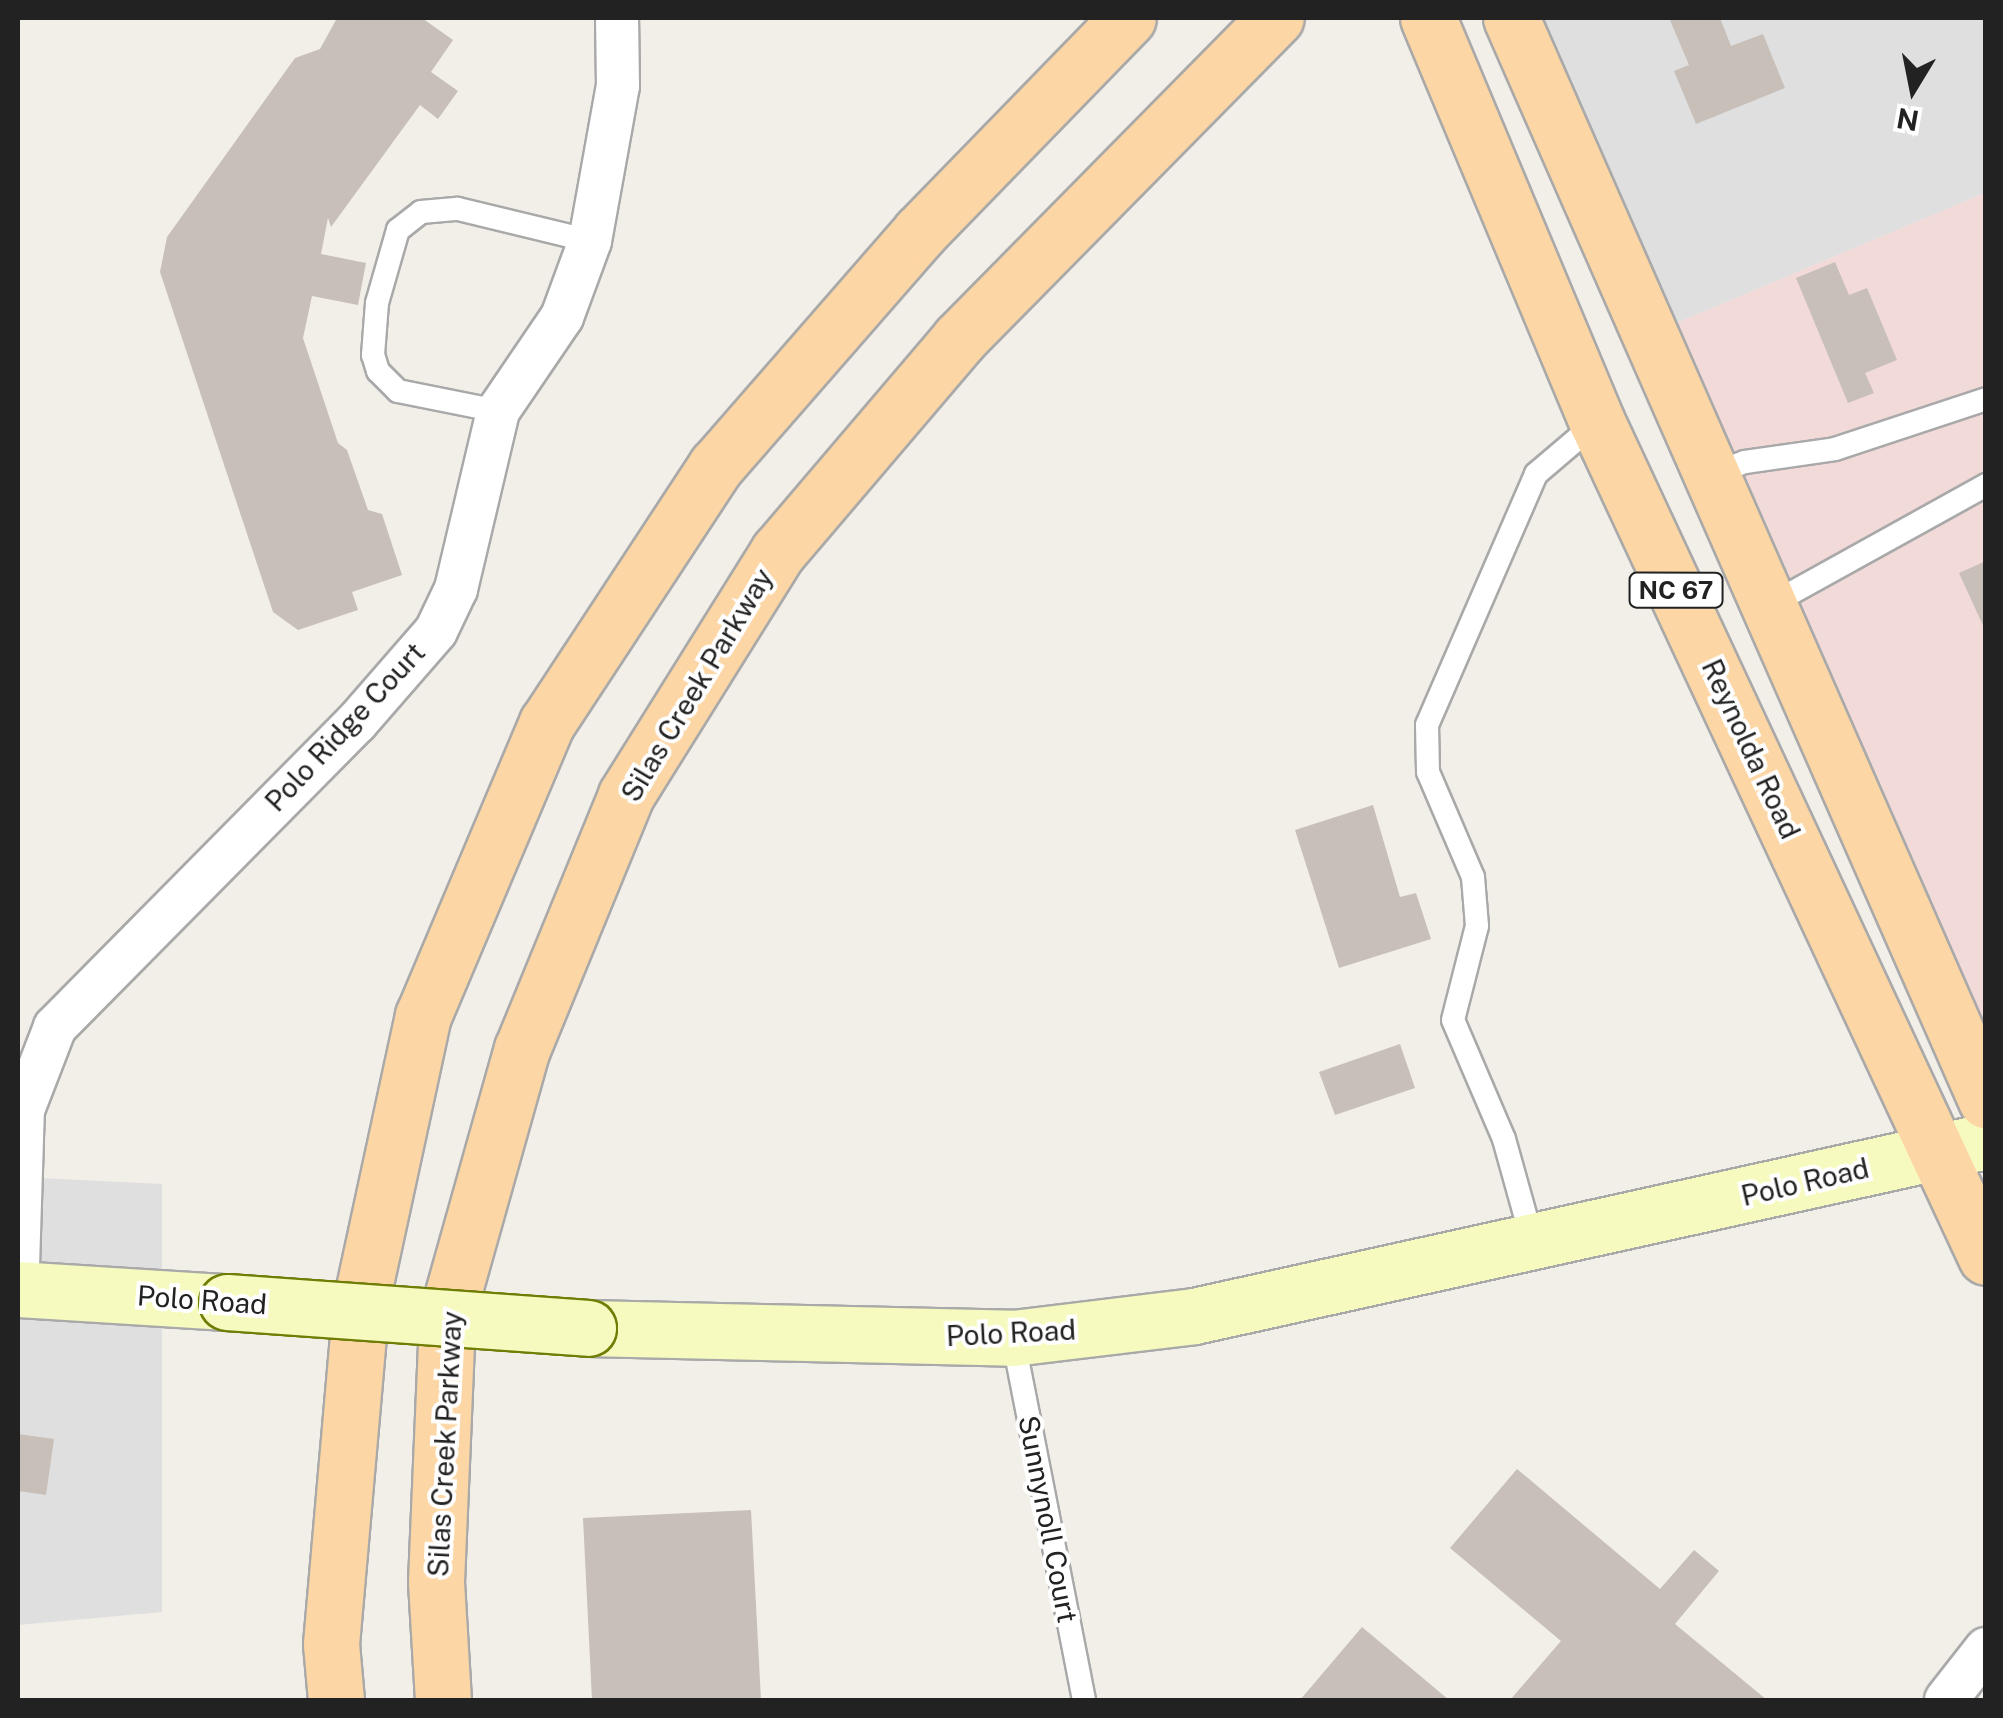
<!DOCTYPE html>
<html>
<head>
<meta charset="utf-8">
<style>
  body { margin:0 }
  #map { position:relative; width:2003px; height:1718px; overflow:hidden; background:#f2efe9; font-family:"Public Sans",sans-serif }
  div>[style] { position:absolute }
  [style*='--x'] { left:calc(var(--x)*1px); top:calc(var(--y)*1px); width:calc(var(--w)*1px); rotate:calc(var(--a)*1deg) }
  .residential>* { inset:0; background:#e0dfdf }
  .commercial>* { inset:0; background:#f2dad9 }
  .building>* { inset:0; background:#c7bfb8 }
  .roads { filter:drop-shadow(2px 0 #a9a9a9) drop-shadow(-2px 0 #a9a9a9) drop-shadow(0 2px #a9a9a9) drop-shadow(0 -2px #a9a9a9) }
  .lane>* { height:22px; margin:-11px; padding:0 11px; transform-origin:11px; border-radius:11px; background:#fff }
  .street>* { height:42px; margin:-21px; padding:0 21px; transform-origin:21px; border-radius:21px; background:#fff }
  .secondary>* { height:55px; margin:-27.5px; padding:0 27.5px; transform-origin:27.5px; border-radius:27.5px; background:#f7fabf }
  .primary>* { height:55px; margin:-27.5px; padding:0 27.5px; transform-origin:27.5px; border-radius:27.5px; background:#fcd6a4 }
  .bridges { filter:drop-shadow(2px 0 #707d05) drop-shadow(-2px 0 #707d05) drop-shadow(0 2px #707d05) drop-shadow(0 -2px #707d05) }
  .secondary-bridge>* { height:55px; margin:-27.5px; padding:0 27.5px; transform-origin:27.5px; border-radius:27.5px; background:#f7fabf }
  span { translate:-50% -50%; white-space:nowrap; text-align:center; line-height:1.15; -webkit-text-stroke:8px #fff; paint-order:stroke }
  .shield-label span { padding:2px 8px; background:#fff; border:2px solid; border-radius:8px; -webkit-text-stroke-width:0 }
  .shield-label { font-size:25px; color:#222; font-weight:700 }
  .street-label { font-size:28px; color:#222 }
  .frame { position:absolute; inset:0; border:20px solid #222; pointer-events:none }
  .north { position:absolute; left:1863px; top:40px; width:100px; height:100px; -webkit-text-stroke:8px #fff; paint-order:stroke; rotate:190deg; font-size:28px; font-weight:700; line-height:40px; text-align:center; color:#222 }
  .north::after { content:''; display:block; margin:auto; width:35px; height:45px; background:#222; clip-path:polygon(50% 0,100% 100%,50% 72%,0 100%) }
</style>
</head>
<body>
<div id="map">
  <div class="residential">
    <div style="clip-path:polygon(1511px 18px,1985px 18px,1985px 193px,1646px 336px)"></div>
    <div style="clip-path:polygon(18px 1177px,162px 1184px,162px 1612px,18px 1625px)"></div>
  </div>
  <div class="commercial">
    <div style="clip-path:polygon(1985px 193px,1985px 1100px,1646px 336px)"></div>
  </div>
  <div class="building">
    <div style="clip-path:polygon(337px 18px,422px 18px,453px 40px,431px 72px,458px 91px,438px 119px,420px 105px,331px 227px,328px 218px,321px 254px,366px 263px,358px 305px,312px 296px,303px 338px,338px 443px,347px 450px,368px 510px,382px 514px,402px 575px,352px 592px,358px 610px,298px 630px,273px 612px,160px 272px,167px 237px,295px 58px,320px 49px)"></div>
    <div style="clip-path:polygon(1669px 18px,1720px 18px,1731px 46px,1763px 34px,1785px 88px,1696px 124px,1674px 71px,1689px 65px)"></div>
    <div style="clip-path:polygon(1835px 262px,1849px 295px,1867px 288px,1897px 360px,1865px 373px,1874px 393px,1848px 403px,1796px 278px)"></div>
    <div style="clip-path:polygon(1986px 561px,1986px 632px,1959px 573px)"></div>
    <div style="clip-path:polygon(1373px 805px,1400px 897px,1416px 893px,1431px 939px,1339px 968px,1295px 830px)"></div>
    <div style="clip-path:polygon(1400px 1044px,1415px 1088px,1335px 1115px,1319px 1072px)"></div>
    <div style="clip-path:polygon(18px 1434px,54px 1439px,46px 1495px,18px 1491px)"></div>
    <div style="clip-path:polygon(1517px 1469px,1660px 1589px,1694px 1550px,1719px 1571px,1675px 1624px,1767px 1700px,1510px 1700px,1561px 1641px,1450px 1548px)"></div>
    <div style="clip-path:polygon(751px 1510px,761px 1700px,592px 1700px,583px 1518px)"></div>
    <div style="clip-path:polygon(1362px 1627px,1449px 1700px,1300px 1700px)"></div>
  </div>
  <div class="roads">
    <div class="lane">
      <div style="--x:498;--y:411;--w:102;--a:-168.7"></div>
      <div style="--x:398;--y:391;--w:28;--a:-135"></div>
      <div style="--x:378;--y:371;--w:17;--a:-107"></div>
      <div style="--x:373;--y:355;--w:52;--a:-85.6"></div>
      <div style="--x:377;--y:303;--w:76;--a:-74"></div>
      <div style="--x:398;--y:230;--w:29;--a:-38"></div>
      <div style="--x:421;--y:212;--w:37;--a:-5"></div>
      <div style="--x:458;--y:209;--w:136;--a:13.6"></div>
      <div style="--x:1711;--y:475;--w:36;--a:-21"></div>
      <div style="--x:1745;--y:462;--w:91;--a:-8.2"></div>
      <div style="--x:1835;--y:449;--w:159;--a:-18.3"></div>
      <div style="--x:1766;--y:607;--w:252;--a:-29"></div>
      <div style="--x:1533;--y:1243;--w:108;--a:-105.6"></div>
      <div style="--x:1504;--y:1139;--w:129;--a:-113.2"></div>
      <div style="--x:1453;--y:1020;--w:97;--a:-75.7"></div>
      <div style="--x:1477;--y:926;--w:49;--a:-94.7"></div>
      <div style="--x:1473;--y:877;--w:114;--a:-113.2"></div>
      <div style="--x:1428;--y:772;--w:47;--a:-91.2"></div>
      <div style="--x:1427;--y:725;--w:274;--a:-66.5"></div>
      <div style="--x:1536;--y:474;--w:80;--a:-40.4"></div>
      <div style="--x:1013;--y:1338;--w:369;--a:78.9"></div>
    </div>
    <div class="street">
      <div style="--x:18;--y:1266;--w:156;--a:-88.2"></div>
      <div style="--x:23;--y:1110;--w:89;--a:-68.9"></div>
      <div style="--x:55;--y:1027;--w:428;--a:-45.3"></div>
      <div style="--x:356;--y:723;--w:122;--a:-49"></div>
      <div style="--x:436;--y:631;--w:47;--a:-64.5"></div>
      <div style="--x:456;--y:589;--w:183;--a:-76.7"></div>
      <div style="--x:498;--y:411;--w:114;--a:-55.8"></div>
      <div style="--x:562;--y:317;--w:81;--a:-69.8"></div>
      <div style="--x:590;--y:241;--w:158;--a:-79.8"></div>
      <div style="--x:618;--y:86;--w:68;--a:-90.8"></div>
      <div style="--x:1946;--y:1700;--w:65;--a:-51.9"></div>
    </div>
    <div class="secondary">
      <div style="--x:18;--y:1289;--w:209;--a:3.6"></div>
      <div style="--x:588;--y:1328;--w:425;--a:1.3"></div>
      <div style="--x:1013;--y:1338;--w:182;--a:-6.9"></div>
      <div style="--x:1194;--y:1316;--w:811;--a:-12.46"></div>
    </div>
    <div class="primary">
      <div style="--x:1428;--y:18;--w:438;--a:67.3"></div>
      <div style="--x:1597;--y:422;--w:921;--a:65.02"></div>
      <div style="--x:1511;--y:18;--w:1182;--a:66.3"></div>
      <div style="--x:336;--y:1700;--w:56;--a:-95.1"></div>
      <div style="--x:331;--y:1644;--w:343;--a:-85"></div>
      <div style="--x:361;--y:1302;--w:293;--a:-77.8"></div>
      <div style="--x:423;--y:1016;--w:318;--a:-67.1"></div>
      <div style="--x:547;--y:723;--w:308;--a:-56.7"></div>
      <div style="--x:716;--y:466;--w:310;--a:-48.9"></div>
      <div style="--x:920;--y:232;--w:298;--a:-45.8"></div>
      <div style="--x:443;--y:1700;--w:118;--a:-93.4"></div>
      <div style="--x:436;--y:1582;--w:267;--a:-87.6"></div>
      <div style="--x:447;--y:1315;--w:276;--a:-74.3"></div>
      <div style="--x:522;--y:1049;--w:274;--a:-67.7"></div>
      <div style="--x:626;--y:795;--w:287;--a:-58"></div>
      <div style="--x:778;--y:552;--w:280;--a:-49.6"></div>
      <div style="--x:959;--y:339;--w:451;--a:-45.4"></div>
    </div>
  </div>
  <div class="bridges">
    <div class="secondary-bridge">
      <div style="--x:227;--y:1302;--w:362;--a:4.1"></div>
    </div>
  </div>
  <div class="shield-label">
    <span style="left:1676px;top:590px">NC 67</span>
  </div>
  <div class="street-label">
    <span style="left:697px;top:685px;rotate:-59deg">Silas Creek Parkway</span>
    <span style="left:345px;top:727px;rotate:-47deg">Polo Ridge Court</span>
    <span style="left:1751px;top:749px;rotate:65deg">Reynolda Road</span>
    <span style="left:1805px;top:1182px;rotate:-13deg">Polo Road</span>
    <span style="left:202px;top:1300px;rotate:4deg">Polo Road</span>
    <span style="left:1011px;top:1333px;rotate:-3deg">Polo Road</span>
    <span style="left:445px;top:1444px;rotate:-87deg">Silas Creek Parkway</span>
    <span style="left:1048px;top:1519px;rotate:79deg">Sunnynoll Court</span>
  </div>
  <div class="frame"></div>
  <div class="north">N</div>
</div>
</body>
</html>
